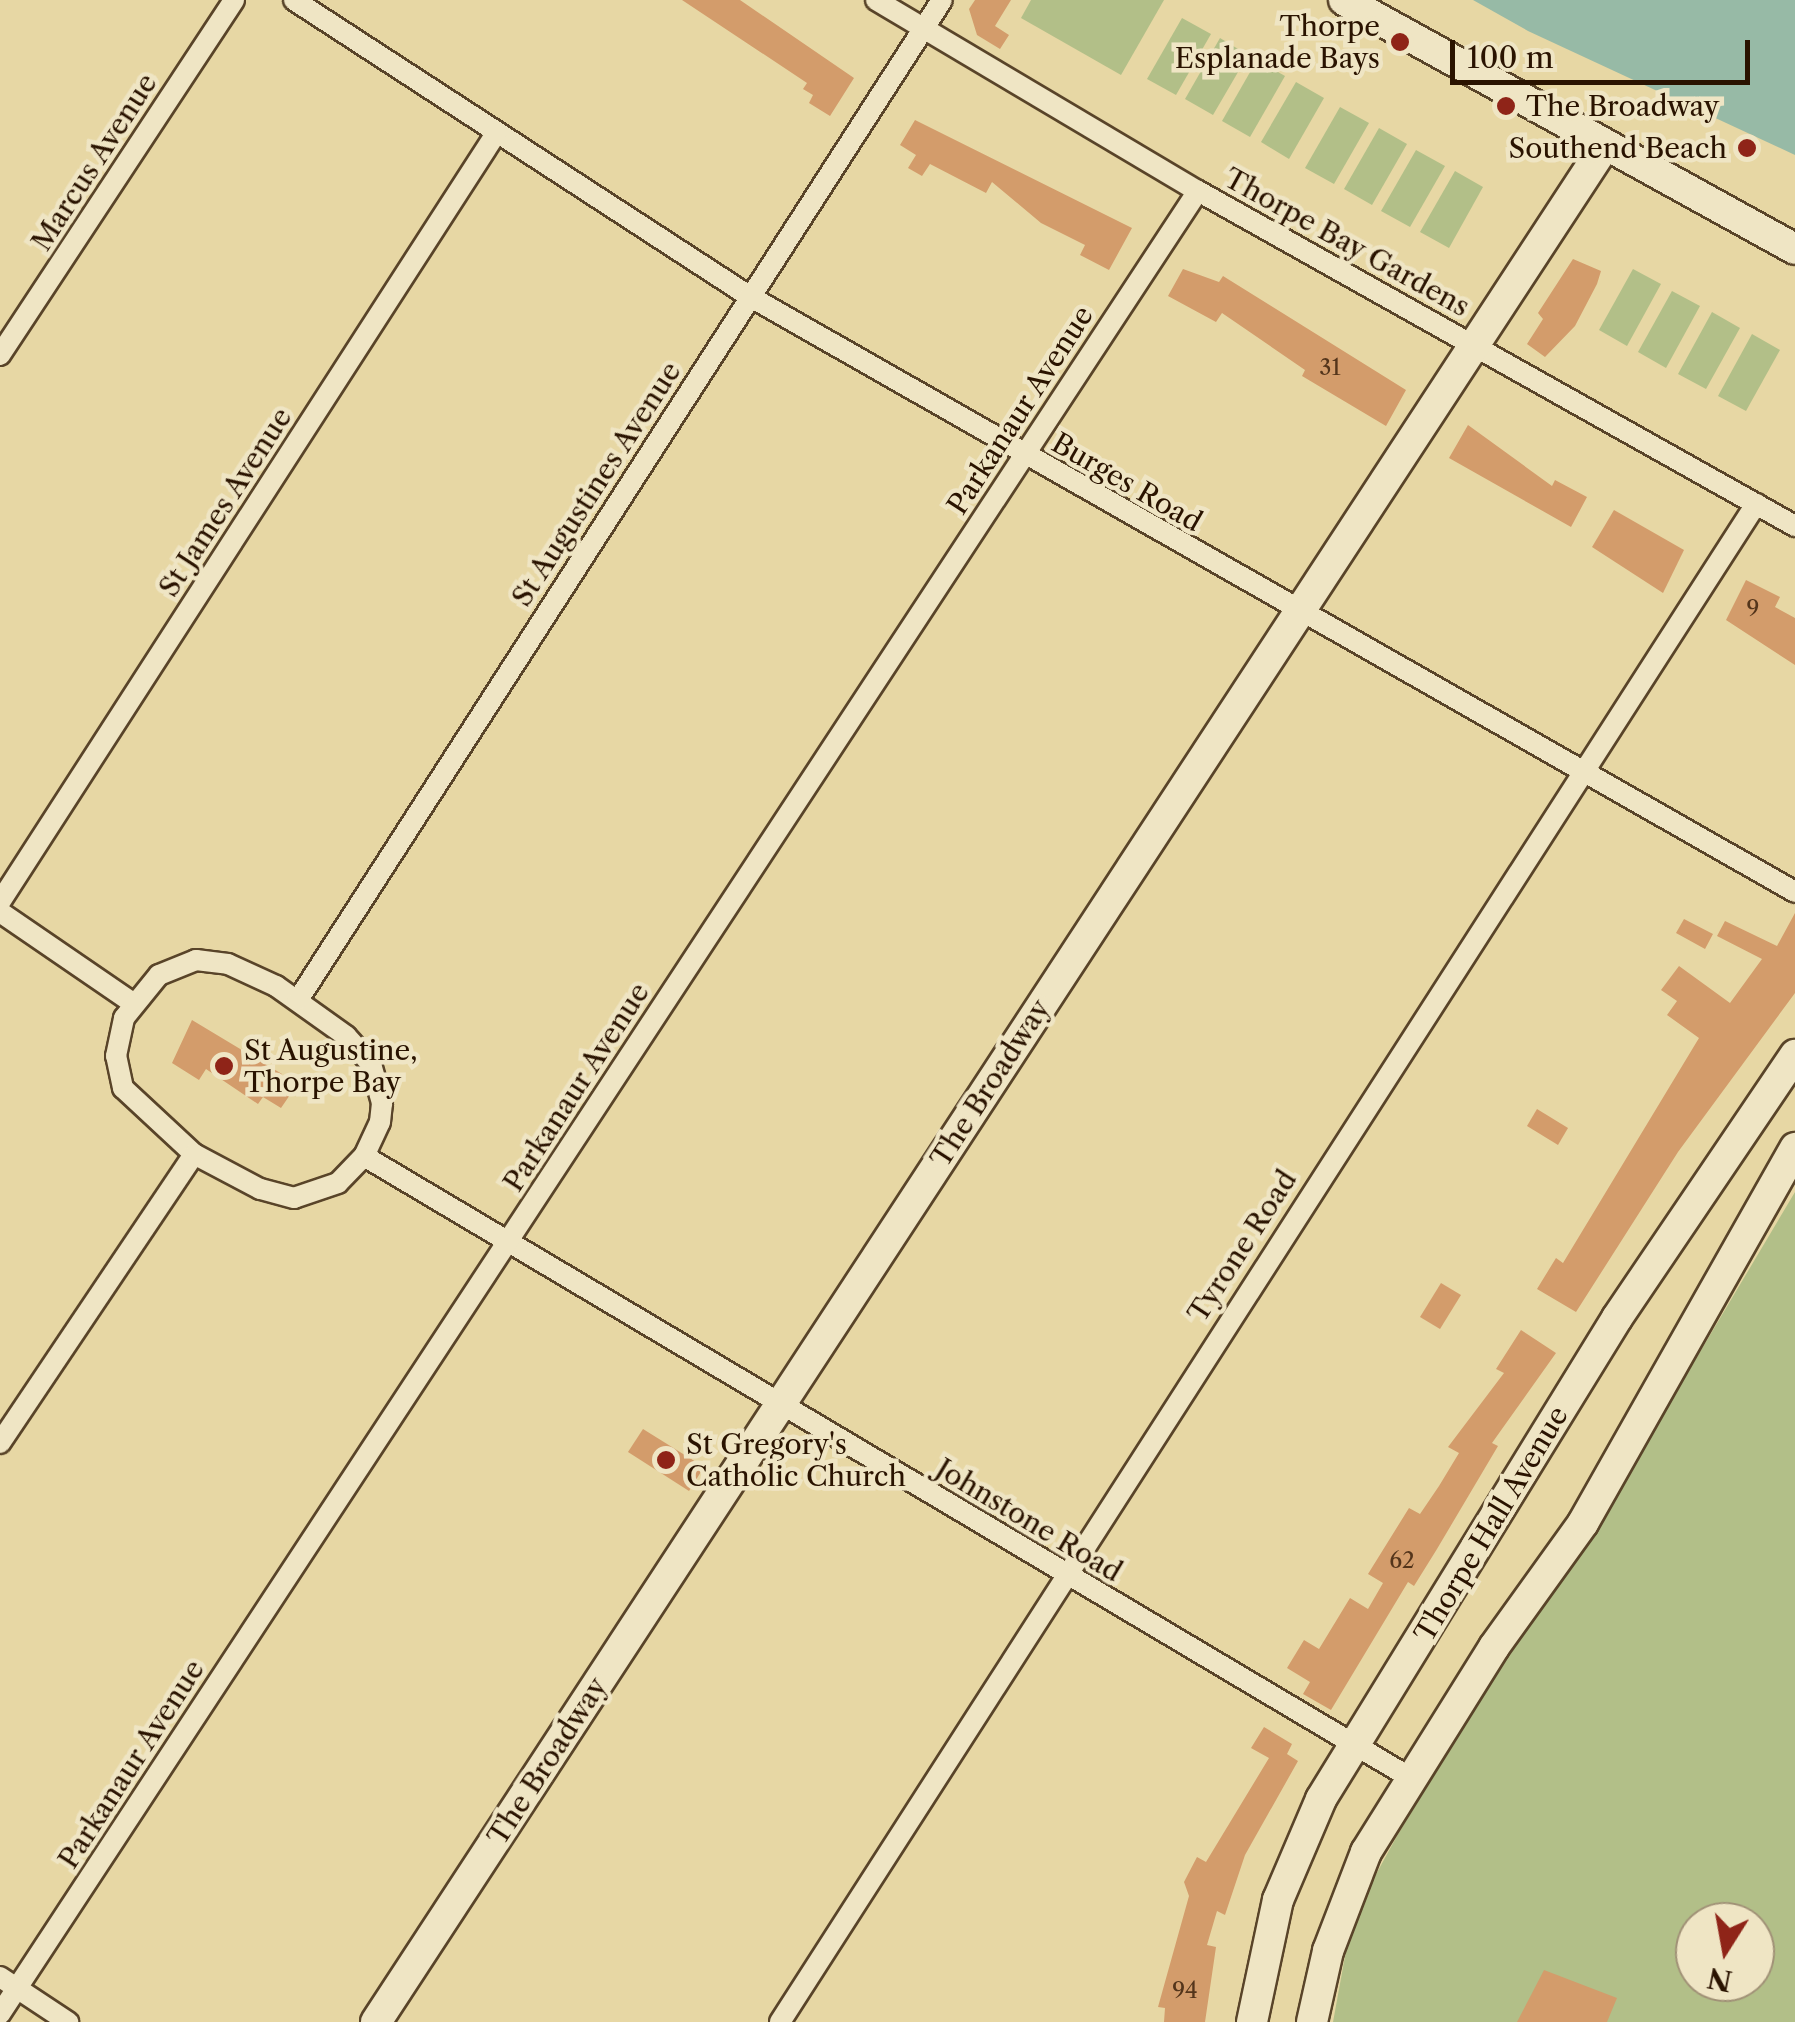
<!DOCTYPE html>
<html>
<head>
<meta charset="utf-8">
<style>
  body { margin:0 }
  #map { position:relative; width:1795px; height:2022px; overflow:hidden; background:#e7d7a4; font-family:"Libre Caslon Text",serif }
  div>[style] { position:absolute }
  [style*='--x'] { left:calc(var(--x)*1px); top:calc(var(--y)*1px); width:calc(var(--w)*1px); rotate:calc(var(--a)*1deg) }
  .green>* { inset:0; background:#b2bf88 }
  .water>* { inset:0; background:#97baa6 }
  .building>* { inset:0; background:#d39c6b }
  .roads { filter:drop-shadow(2px 0 #594429) drop-shadow(-2px 0 #594429) drop-shadow(0 2px #594429) drop-shadow(0 -2px #594429) }
  .street>* { height:20px; margin:-10px; padding:0 10px; transform-origin:10px; border-radius:10px; background:#efe5c4 }
  .secondary>* { height:30px; margin:-15px; padding:0 15px; transform-origin:15px; border-radius:15px; background:#efe5c4 }
  .dots>* { width:28px; height:28px; translate:-50% -50%; box-sizing:border-box; border:5px solid #efe5c4; border-radius:50% }
  span { translate:-50% -50%; white-space:nowrap; text-align:center; line-height:1.15; -webkit-text-stroke:9px #efe5c4; paint-order:stroke }
  .number-label { font-size:22px; color:#54351b }
  .number-label span { -webkit-text-stroke-width:0 }
  .poi-label { font-size:28px; color:#2a1300 }
  .right { translate:-100% -50%; text-align:right }
  .left { translate:0 -50%; text-align:left }
  .street-label { font-size:28px; color:#2a1300 }
  .north { position:absolute; left:1675px; top:1902px; width:100px; height:100px; box-sizing:border-box; background:#efe5c4; border:2px solid #a09176; border-radius:50%; rotate:191deg; font-size:28px; font-weight:700; line-height:40px; text-align:center; color:#2a1300 }
  .north::after { content:''; display:block; margin:auto; width:35px; height:45px; background:#8f2418; clip-path:polygon(50% 0,100% 100%,50% 72%,0 100%) }
  .scale { position:absolute; left:1450px; top:40px; width:300px; height:45px; box-sizing:border-box; border:5px solid #2a1300; border-top:0; padding-left:12px; font-size:30px; line-height:35px; white-space:nowrap; color:#2a1300; -webkit-text-stroke:8px #efe5c4; paint-order:stroke }
</style>
</head>
<body>
<div id="map">
  <div class="green">
    <div style="clip-path:polygon(1031px 0,1164px 0,1121px 75px,1021px 18px)"></div>
    <div style="clip-path:polygon(1182px 18px,1211px 34px,1176px 95px,1147px 79px)"></div>
    <div style="clip-path:polygon(1220px 38px,1248px 55px,1213px 115px,1185px 99px)"></div>
    <div style="clip-path:polygon(1257px 60px,1285px 76px,1250px 137px,1222px 121px)"></div>
    <div style="clip-path:polygon(1296px 82px,1324px 98px,1289px 159px,1261px 142px)"></div>
    <div style="clip-path:polygon(1340px 107px,1369px 123px,1334px 184px,1305px 168px)"></div>
    <div style="clip-path:polygon(1379px 128px,1407px 144px,1372px 205px,1344px 189px)"></div>
    <div style="clip-path:polygon(1416px 150px,1445px 166px,1410px 227px,1381px 211px)"></div>
    <div style="clip-path:polygon(1455px 171px,1483px 187px,1449px 248px,1420px 232px)"></div>
    <div style="clip-path:polygon(1633px 269px,1661px 284px,1627px 346px,1599px 330px)"></div>
    <div style="clip-path:polygon(1672px 291px,1700px 306px,1666px 368px,1638px 352px)"></div>
    <div style="clip-path:polygon(1712px 312px,1740px 328px,1706px 389px,1678px 374px)"></div>
    <div style="clip-path:polygon(1752px 334px,1780px 350px,1746px 411px,1718px 396px)"></div>
    <div style="clip-path:polygon(evenodd,1795px 1192px,1795px 2022px,1333px 2022px,1352px 1918px,1397px 1836px,1496px 1673px,1593px 1532px,1795px 1192px,1695px 1922px,1755px 1922px,1755px 1982px,1695px 1982px,1695px 1922px)"></div>
  </div>
  <div class="water">
    <div style="clip-path:polygon(1473px 0,1795px 0,1795px 155px,1528px 31px)"></div>
  </div>
  <div class="building">
    <div style="clip-path:polygon(682px 0,740px 0,854px 78px,830px 116px,809px 103px,813px 95px,803px 89px,807px 83px)"></div>
    <div style="clip-path:polygon(975px 0,1011px 0,995px 26px,1009px 35px,1000px 49px,977px 35px,969px 9px)"></div>
    <div style="clip-path:polygon(915px 120px,1132px 228px,1109px 270px,1080px 255px,1085px 245px,1041px 223px,992px 182px,986px 193px,930px 164px,922px 176px,908px 168px,916px 155px,900px 145px)"></div>
    <div style="clip-path:polygon(1573px 259px,1601px 271px,1597px 284px,1575px 326px,1545px 357px,1527px 344px,1543px 319px,1538px 313px)"></div>
    <div style="clip-path:polygon(1183px 269px,1219px 282px,1223px 276px,1406px 390px,1386px 426px,1302px 376px,1305px 370px,1222px 313px,1216px 322px,1168px 296px)"></div>
    <div style="clip-path:polygon(1468px 425px,1552px 486px,1555px 480px,1587px 497px,1571px 527px,1449px 458px)"></div>
    <div style="clip-path:polygon(1614px 510px,1684px 550px,1663px 593px,1592px 547px)"></div>
    <div style="clip-path:polygon(1746px 580px,1780px 597px,1775px 607px,1795px 618px,1795px 665px,1726px 620px)"></div>
    <div style="clip-path:polygon(1795px 913px,1795px 993px,1678px 1152px,1576px 1312px,1537px 1289px,1556px 1258px,1563px 1263px,1699px 1038px,1667px 1015px,1677px 1001px,1661px 990px,1679px 966px,1730px 1003px,1762px 959px,1717px 936px,1725px 921px,1777px 946px)"></div>
    <div style="clip-path:polygon(1684px 919px,1713px 934px,1705px 949px,1676px 933px)"></div>
    <div style="clip-path:polygon(192px 1020px,282px 1074px,279px 1078px,294px 1089px,281px 1108px,263px 1097px,258px 1104px,206px 1069px,199px 1080px,172px 1063px)"></div>
    <div style="clip-path:polygon(1537px 1109px,1568px 1128px,1558px 1145px,1527px 1126px)"></div>
    <div style="clip-path:polygon(1441px 1283px,1461px 1295px,1440px 1329px,1420px 1317px)"></div>
    <div style="clip-path:polygon(1521px 1330px,1556px 1353px,1492px 1443px,1498px 1446px,1437px 1549px,1414px 1586px,1408px 1582px,1331px 1710px,1303px 1694px,1310px 1682px,1287px 1668px,1304px 1640px,1319px 1649px,1350px 1598px,1368px 1609px,1383px 1583px,1368px 1574px,1409px 1508px,1420px 1514px,1439px 1486px,1459px 1453px,1448px 1447px,1504px 1373px,1496px 1369px)"></div>
    <div style="clip-path:polygon(643px 1429px,704px 1467px,689px 1491px,628px 1452px)"></div>
    <div style="clip-path:polygon(1264px 1727px,1292px 1744px,1287px 1754px,1298px 1761px,1245px 1855px,1225px 1915px,1217px 1911px,1207px 1945px,1216px 1947px,1205px 2022px,1164px 2022px,1165px 2008px,1158px 2007px,1189px 1896px,1184px 1882px,1197px 1857px,1206px 1862px,1269px 1758px,1251px 1748px)"></div>
    <div style="clip-path:polygon(1544px 1970px,1617px 1998px,1607px 2022px,1517px 2022px)"></div>
  </div>
  <div class="roads">
    <div class="street">
      <div style="--x:294;--y:0;--w:543;--a:33.05"></div>
      <div style="--x:749;--y:296;--w:1204;--a:29.67"></div>
      <div style="--x:876;--y:0;--w:374;--a:30.7"></div>
      <div style="--x:1198;--y:191;--w:685;--a:29.3"></div>
      <div style="--x:0;--y:355;--w:425;--a:-56.6"></div>
      <div style="--x:0;--y:902;--w:916;--a:-57.16"></div>
      <div style="--x:0;--y:912;--w:161;--a:34.4"></div>
      <div style="--x:196;--y:960;--w:32;--a:7"></div>
      <div style="--x:228;--y:964;--w:53;--a:24.6"></div>
      <div style="--x:276;--y:986;--w:86;--a:35.5"></div>
      <div style="--x:346;--y:1036;--w:38;--a:48"></div>
      <div style="--x:371;--y:1064;--w:41;--a:74.2"></div>
      <div style="--x:382;--y:1103;--w:19;--a:96"></div>
      <div style="--x:380;--y:1122;--w:38;--a:115"></div>
      <div style="--x:364;--y:1156;--w:37;--a:134"></div>
      <div style="--x:338;--y:1183;--w:46;--a:161.2"></div>
      <div style="--x:294;--y:1198;--w:35;--a:-165"></div>
      <div style="--x:260;--y:1189;--w:75;--a:-152.1"></div>
      <div style="--x:194;--y:1154;--w:97;--a:-137.1"></div>
      <div style="--x:123;--y:1088;--w:33;--a:-102"></div>
      <div style="--x:116;--y:1056;--w:39;--a:-78"></div>
      <div style="--x:124;--y:1018;--w:55;--a:-50.9"></div>
      <div style="--x:159;--y:975;--w:40;--a:-22"></div>
      <div style="--x:298;--y:1000;--w:1189;--a:-57.22"></div>
      <div style="--x:364;--y:1156;--w:1216;--a:30.72"></div>
      <div style="--x:0;--y:1443;--w:348;--a:-56.1"></div>
      <div style="--x:0;--y:1977;--w:82;--a:33.5"></div>
      <div style="--x:0;--y:2014;--w:2181;--a:-56.69"></div>
      <div style="--x:780;--y:2022;--w:1805;--a:-57.26"></div>
    </div>
    <div class="secondary">
      <div style="--x:1344;--y:0;--w:515;--a:28.9"></div>
      <div style="--x:376;--y:2022;--w:2244;--a:-56.78"></div>
      <div style="--x:1252;--y:2022;--w:125;--a:-78"></div>
      <div style="--x:1278;--y:1900;--w:110;--a:-66.9"></div>
      <div style="--x:1321;--y:1799;--w:565;--a:-58.39"></div>
      <div style="--x:1617;--y:1318;--w:318;--a:-55.9"></div>
      <div style="--x:1312;--y:2022;--w:73;--a:-77.3"></div>
      <div style="--x:1328;--y:1951;--w:106;--a:-69"></div>
      <div style="--x:1366;--y:1852;--w:242;--a:-58"></div>
      <div style="--x:1494;--y:1647;--w:153;--a:-54.3"></div>
      <div style="--x:1583;--y:1523;--w:431;--a:-60.5"></div>
    </div>
  </div>
  <div class="dots">
    <div style="left:1400px;top:42px;background:#8f2418"></div>
    <div style="left:1506px;top:106px;background:#8f2418"></div>
    <div style="left:1747px;top:148px;background:#8f2418"></div>
    <div style="left:224px;top:1066px;background:#8f2418"></div>
    <div style="left:666px;top:1460px;background:#8f2418"></div>
  </div>
  <div class="number-label">
    <span style="left:1330px;top:368px">31</span>
    <span style="left:1753px;top:609px">9</span>
    <span style="left:1402px;top:1561px">62</span>
    <span style="left:1185px;top:1991px">94</span>
  </div>
  <div class="poi-label">
    <span class="right" style="left:1380px;top:42px">Thorpe<br>Esplanade Bays</span>
    <span class="left" style="left:1526px;top:106px">The Broadway</span>
    <span class="right" style="left:1727px;top:148px">Southend Beach</span>
    <span class="left" style="left:244px;top:1066px">St Augustine,<br>Thorpe Bay</span>
    <span class="left" style="left:686px;top:1460px">St Gregory's<br>Catholic Church</span>
  </div>
  <div class="street-label">
    <span style="left:94px;top:162px;rotate:-57deg">Marcus Avenue</span>
    <span style="left:1347px;top:242px;rotate:29deg">Thorpe Bay Gardens</span>
    <span style="left:1020px;top:410px;rotate:-57deg">Parkanaur Avenue</span>
    <span style="left:1127px;top:482px;rotate:30deg">Burges Road</span>
    <span style="left:596px;top:484px;rotate:-57deg">St Augustines Avenue</span>
    <span style="left:225px;top:502px;rotate:-57deg">St James Avenue</span>
    <span style="left:990px;top:1083px;rotate:-57deg">The Broadway</span>
    <span style="left:576px;top:1087px;rotate:-57deg">Parkanaur Avenue</span>
    <span style="left:1242px;top:1246px;rotate:-57deg">Tyrone Road</span>
    <span style="left:1029px;top:1520px;rotate:31deg">Johnstone Road</span>
    <span style="left:1491px;top:1524px;rotate:-59deg">Thorpe Hall Avenue</span>
    <span style="left:547px;top:1761px;rotate:-57deg">The Broadway</span>
    <span style="left:131px;top:1764px;rotate:-57deg">Parkanaur Avenue</span>
  </div>
  <div class="north">N</div>
  <div class="scale">100 m</div>
</div>
</body>
</html>
